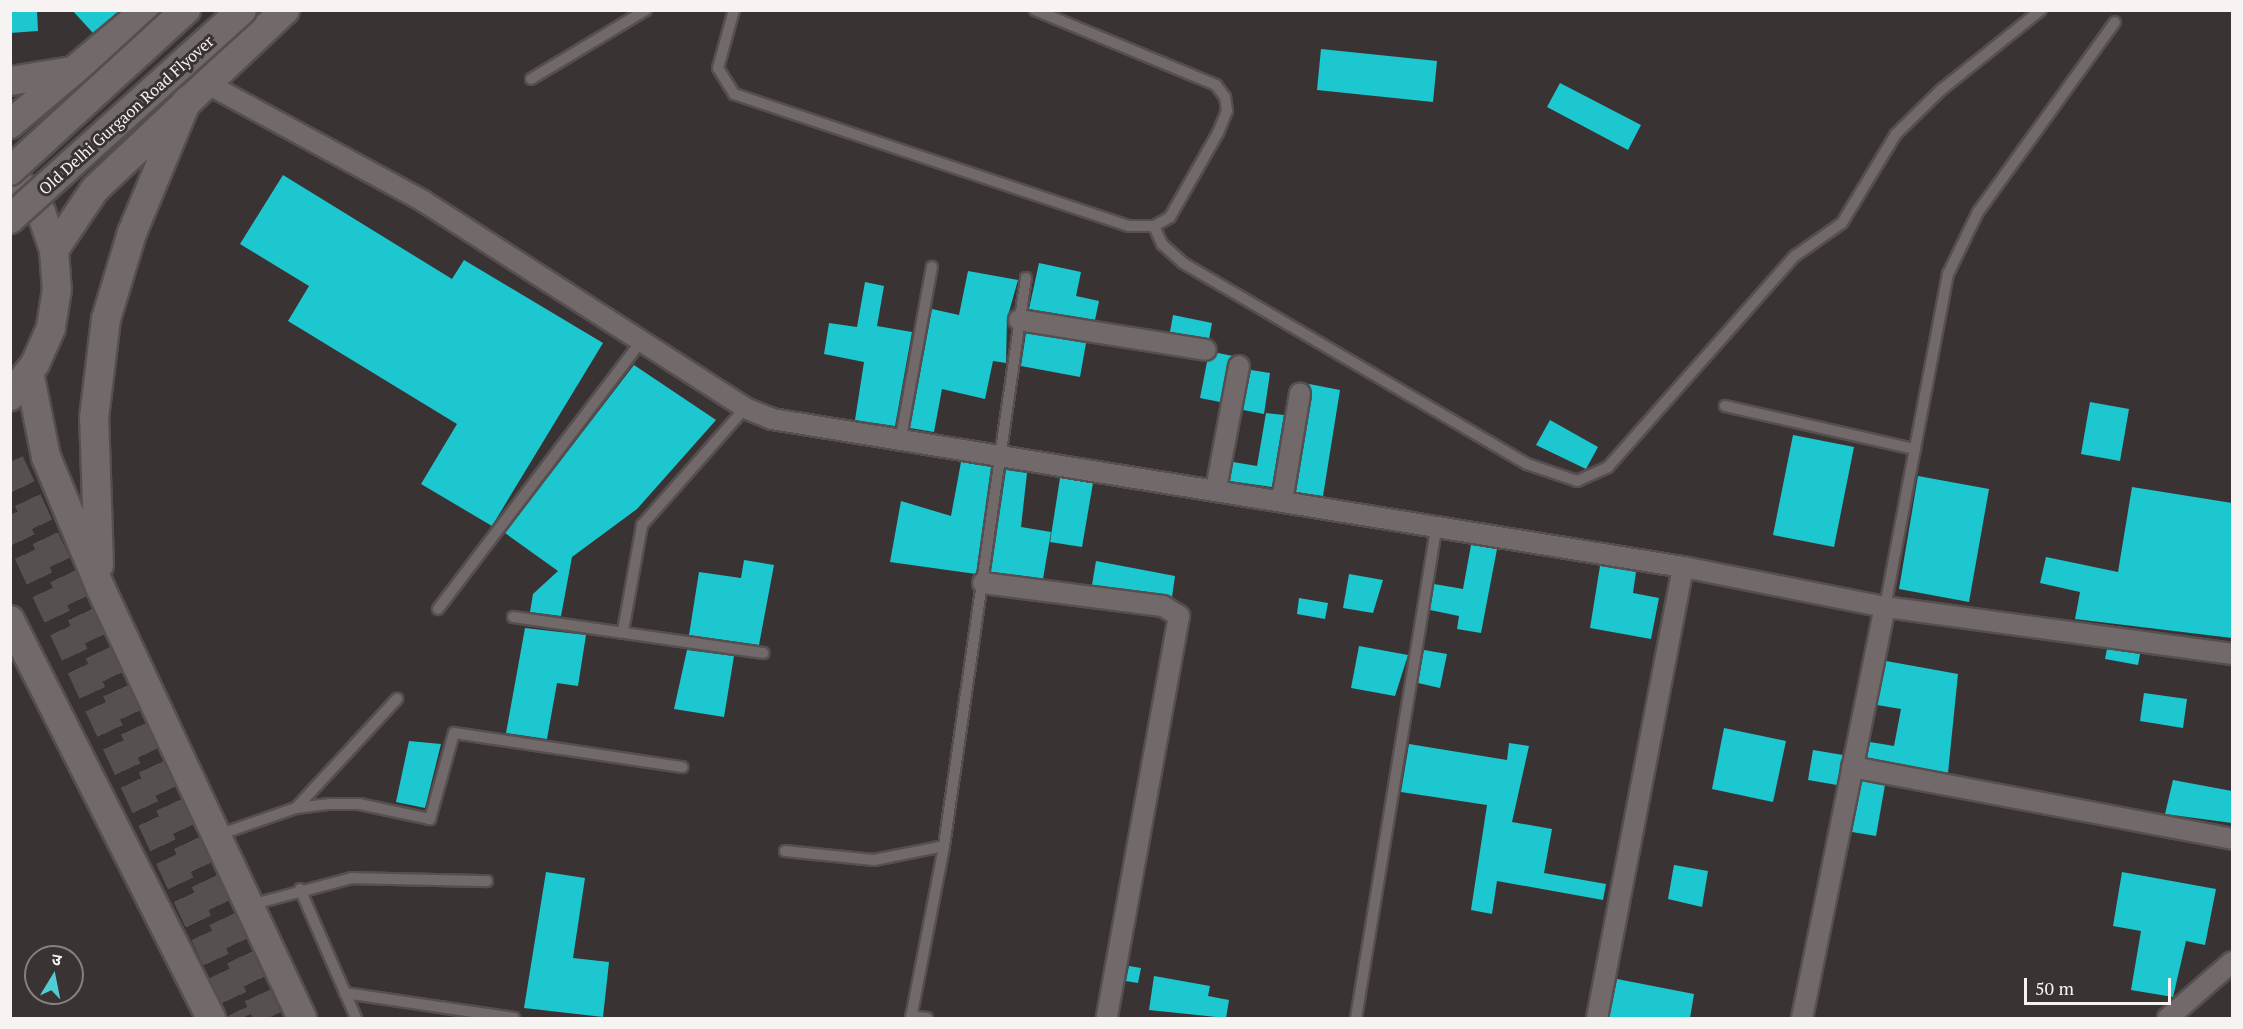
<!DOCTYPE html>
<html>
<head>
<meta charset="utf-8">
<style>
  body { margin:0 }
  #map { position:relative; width:2243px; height:1029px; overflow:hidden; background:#3a3334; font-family:"PT Serif","Noto Sans Devanagari",serif }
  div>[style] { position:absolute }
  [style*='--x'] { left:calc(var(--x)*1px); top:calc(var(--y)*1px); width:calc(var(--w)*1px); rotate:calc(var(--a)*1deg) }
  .building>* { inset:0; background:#1dc7cf }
  .secondary-tunnel>* { height:28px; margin-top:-14px; transform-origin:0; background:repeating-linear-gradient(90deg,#565051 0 28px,transparent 0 42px) }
  .roads { filter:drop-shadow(2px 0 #554f50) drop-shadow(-2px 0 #554f50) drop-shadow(0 2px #554f50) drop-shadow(0 -2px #554f50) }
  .lane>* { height:10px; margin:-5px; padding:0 5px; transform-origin:5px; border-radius:5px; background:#71696a }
  .street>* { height:20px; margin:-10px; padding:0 10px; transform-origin:10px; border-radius:10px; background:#71696a }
  .secondary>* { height:28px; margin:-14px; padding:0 14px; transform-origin:14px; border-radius:14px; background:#71696a }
  .bridges { filter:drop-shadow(2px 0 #554f50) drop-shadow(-2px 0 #554f50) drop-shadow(0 2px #554f50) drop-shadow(0 -2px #554f50) }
  .secondary-bridge>* { height:28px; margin:-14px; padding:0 14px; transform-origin:14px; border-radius:14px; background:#71696a }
  span { translate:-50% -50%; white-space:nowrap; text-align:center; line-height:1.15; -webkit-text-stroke:6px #3a3334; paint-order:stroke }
  .street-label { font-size:16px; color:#f8f3f3 }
  .frame { position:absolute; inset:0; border:12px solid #f8f3f3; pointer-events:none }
  .north { position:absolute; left:24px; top:945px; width:60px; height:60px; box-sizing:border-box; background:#3a3334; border:2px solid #868080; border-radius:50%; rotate:10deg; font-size:16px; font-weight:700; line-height:24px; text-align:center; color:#f8f3f3 }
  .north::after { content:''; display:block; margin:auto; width:21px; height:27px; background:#51ccd2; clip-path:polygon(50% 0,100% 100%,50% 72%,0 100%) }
  .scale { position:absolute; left:2024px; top:978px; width:147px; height:27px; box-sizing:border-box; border:3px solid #f8f3f3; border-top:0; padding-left:8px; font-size:18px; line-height:21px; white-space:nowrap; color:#f8f3f3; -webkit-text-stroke:4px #3a3334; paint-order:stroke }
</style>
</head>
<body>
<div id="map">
  <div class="building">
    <div style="clip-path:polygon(10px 10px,37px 10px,38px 31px,10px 33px)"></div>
    <div style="clip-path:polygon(72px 10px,120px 10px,93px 33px)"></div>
    <div style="clip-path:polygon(1321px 49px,1437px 61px,1433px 102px,1317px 90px)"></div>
    <div style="clip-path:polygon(1560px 83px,1641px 125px,1628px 150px,1547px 107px)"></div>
    <div style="clip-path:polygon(283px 175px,452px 279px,464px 260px,603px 343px,492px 526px,421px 484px,457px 424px,288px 321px,309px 286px,240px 244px)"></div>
    <div style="clip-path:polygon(1039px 263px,1081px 272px,1076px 296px,1099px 301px,1095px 320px,1029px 309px)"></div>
    <div style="clip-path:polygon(968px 271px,1018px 280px,1007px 319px,1006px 363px,993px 361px,985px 399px,942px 389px,934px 432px,910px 428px,932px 309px,959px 315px)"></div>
    <div style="clip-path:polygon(865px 282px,884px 286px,877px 326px,912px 332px,895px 426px,855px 420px,864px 362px,824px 354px,829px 323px,857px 327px)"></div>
    <div style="clip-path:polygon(1173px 315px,1212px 323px,1209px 339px,1170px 332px)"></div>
    <div style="clip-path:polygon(1026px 333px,1086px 343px,1080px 377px,1021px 366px)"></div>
    <div style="clip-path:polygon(1218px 353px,1233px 356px,1220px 402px,1200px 398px,1207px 362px)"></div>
    <div style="clip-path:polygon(634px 365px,716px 420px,637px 509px,572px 557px,561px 616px,530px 612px,533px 594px,558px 571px,505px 533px)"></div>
    <div style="clip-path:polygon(1251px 370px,1270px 373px,1264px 414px,1243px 410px)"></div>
    <div style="clip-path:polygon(1309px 384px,1340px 390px,1323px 496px,1296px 492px,1312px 396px)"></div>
    <div style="clip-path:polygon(2090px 402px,2129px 409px,2120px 461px,2081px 454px)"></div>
    <div style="clip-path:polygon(1266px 413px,1284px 415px,1272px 487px,1230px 481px,1233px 462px,1257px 466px)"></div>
    <div style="clip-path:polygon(1550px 420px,1598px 447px,1586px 469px,1536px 445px)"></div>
    <div style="clip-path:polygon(1793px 435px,1854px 447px,1834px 547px,1773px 535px)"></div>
    <div style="clip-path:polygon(961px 462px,991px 467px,976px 574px,890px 562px,901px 501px,951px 516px)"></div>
    <div style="clip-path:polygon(1006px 470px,1027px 473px,1021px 527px,1051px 532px,1043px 579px,991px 572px)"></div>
    <div style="clip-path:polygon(1918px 476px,1989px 489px,1969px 602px,1899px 589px)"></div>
    <div style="clip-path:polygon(1060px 478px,1093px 483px,1082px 547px,1050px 542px)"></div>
    <div style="clip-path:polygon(2132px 487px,2232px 503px,2232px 638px,2075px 619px,2080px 592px,2040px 583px,2046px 557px,2118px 572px)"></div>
    <div style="clip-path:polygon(1471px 545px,1497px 549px,1481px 633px,1457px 629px,1459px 616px,1430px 610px,1434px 584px,1463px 589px)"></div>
    <div style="clip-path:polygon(744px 560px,774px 565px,759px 645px,689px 635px,699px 572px,741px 578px)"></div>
    <div style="clip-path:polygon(1096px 561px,1175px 576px,1172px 597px,1092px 585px)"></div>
    <div style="clip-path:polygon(1600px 566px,1636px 572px,1633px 593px,1659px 598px,1651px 639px,1590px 628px)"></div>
    <div style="clip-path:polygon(1349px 574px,1383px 580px,1373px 613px,1343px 608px)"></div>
    <div style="clip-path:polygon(1299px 598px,1328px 603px,1325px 619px,1297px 614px)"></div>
    <div style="clip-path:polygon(525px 628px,586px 635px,578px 686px,557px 683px,547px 739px,506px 733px)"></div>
    <div style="clip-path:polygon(1359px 646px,1408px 655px,1395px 696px,1351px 688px)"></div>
    <div style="clip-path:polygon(2107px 649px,2140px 654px,2138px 665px,2105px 659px)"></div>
    <div style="clip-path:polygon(687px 650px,734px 656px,724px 717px,674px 709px)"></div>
    <div style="clip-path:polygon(1424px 650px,1447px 654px,1440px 688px,1418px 683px)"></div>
    <div style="clip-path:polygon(1886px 661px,1958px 674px,1948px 773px,1867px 758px,1870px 742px,1894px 746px,1901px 709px,1877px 705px)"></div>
    <div style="clip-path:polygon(2144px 693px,2187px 699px,2183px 728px,2140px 721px)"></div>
    <div style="clip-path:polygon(1724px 728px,1786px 741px,1773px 802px,1712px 789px)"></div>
    <div style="clip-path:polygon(409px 741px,441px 744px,425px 808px,396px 802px)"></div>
    <div style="clip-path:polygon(1509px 743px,1529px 746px,1512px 822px,1552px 829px,1544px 873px,1606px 884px,1603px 900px,1497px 881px,1492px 914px,1471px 910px,1487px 805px,1401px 792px,1409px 744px,1507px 760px)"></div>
    <div style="clip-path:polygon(1813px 750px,1843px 755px,1837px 785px,1808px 780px)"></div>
    <div style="clip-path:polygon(2173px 780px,2232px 791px,2232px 823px,2165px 814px)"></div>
    <div style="clip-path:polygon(1862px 781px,1885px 785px,1876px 836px,1852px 832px)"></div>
    <div style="clip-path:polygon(1674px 865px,1708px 871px,1702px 907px,1668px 899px)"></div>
    <div style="clip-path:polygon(546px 872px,585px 878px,573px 958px,609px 962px,603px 1017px,524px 1008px)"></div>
    <div style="clip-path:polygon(2122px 872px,2216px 889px,2205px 945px,2186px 941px,2173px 997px,2131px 990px,2141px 931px,2113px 926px)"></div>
    <div style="clip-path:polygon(1129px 966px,1141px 968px,1138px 983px,1126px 981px)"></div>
    <div style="clip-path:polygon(1154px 976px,1210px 986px,1208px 996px,1229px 1000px,1226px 1018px,1149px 1010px)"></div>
    <div style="clip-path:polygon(1617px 979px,1694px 994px,1690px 1018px,1609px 1018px)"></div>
  </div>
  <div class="secondary-tunnel">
    <div style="--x:10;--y:462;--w:613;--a:65.11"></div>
    <div style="--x:10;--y:515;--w:554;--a:65.15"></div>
  </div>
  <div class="roads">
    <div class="lane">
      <div style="--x:734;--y:10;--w:60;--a:105.4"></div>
      <div style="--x:718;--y:68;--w:31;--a:58"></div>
      <div style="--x:734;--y:94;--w:416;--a:18.5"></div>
      <div style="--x:1129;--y:226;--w:25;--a:0"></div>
      <div style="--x:1154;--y:226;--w:18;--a:-29"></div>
      <div style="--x:1170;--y:217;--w:97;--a:-60.3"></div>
      <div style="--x:1218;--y:133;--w:24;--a:-68"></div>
      <div style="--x:1227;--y:111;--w:14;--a:-98"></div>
      <div style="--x:1225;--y:97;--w:15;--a:-127"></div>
      <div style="--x:1216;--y:85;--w:196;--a:-157.5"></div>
      <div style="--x:531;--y:79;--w:134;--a:-31"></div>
      <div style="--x:1154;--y:226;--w:20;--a:66"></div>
      <div style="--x:1162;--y:244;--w:28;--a:42"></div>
      <div style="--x:1183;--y:263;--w:398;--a:30.3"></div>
      <div style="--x:1527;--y:464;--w:53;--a:18.8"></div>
      <div style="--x:1577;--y:481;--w:34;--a:-24"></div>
      <div style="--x:1608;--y:467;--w:282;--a:-48.5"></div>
      <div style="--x:1795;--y:256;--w:57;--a:-35.1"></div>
      <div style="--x:1842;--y:223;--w:104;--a:-58.8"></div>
      <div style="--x:1896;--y:134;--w:63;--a:-44.4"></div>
      <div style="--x:1941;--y:90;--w:128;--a:-38.7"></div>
      <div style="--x:1725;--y:406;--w:195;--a:12.8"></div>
      <div style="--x:901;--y:437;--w:173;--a:-79.7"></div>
      <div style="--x:1885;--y:607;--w:339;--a:-79.3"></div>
      <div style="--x:1948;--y:274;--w:69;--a:-64.2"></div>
      <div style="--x:1978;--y:212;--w:234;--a:-54.2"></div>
      <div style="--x:438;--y:609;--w:339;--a:-52.8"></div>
      <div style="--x:513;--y:617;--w:253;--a:8.2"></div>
      <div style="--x:623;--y:631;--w:108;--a:-79.8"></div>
      <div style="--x:642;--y:525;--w:156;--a:-48.6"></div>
      <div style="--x:296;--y:808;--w:149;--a:-47.2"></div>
      <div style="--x:218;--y:835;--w:83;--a:-19.1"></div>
      <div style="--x:296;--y:808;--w:34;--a:-7"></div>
      <div style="--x:330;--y:804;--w:29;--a:0"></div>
      <div style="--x:359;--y:804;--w:73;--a:11.9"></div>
      <div style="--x:430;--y:819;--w:89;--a:-74.4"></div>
      <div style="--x:454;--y:733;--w:231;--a:8.5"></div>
      <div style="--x:785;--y:851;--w:89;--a:5.8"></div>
      <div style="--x:874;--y:860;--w:71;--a:-11.3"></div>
      <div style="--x:300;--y:889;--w:141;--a:66.5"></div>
      <div style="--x:250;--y:905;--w:106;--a:-14.8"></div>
      <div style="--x:352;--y:878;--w:135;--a:1.3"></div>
      <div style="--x:345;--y:993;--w:171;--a:8.4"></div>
      <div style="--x:911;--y:1016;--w:16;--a:7"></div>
      <div style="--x:911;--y:1018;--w:175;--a:-79.1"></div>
      <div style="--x:944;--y:846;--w:574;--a:-81.79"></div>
      <div style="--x:1356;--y:1018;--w:496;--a:-80.7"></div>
    </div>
    <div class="street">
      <div style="--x:206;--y:83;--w:247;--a:28.5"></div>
      <div style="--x:423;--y:201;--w:383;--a:32.7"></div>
      <div style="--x:745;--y:408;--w:29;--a:22"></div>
      <div style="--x:772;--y:419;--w:923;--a:9.23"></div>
      <div style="--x:1683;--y:567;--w:206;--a:11.2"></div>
      <div style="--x:1885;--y:607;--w:350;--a:7.7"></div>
      <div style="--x:1019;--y:320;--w:189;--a:9.1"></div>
      <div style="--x:1216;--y:489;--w:125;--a:-79.4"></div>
      <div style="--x:1282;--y:501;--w:109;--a:-80.5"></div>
      <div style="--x:983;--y:583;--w:181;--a:7.3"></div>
      <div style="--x:1163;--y:606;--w:19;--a:32"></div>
      <div style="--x:1179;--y:616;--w:408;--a:100.2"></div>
      <div style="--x:1852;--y:767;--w:387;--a:10.7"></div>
      <div style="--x:1597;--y:1018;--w:459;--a:-79.2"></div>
      <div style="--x:1802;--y:1018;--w:419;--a:-78.6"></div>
      <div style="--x:2168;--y:1018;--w:85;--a:-41.2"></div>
    </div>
    <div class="secondary">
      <div style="--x:10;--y:81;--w:58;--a:-9"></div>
      <div style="--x:10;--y:124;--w:177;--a:-40"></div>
      <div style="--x:10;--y:171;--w:51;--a:52.9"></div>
      <div style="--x:41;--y:212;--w:40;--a:71.1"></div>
      <div style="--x:54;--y:250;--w:39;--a:86"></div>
      <div style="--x:57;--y:289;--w:39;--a:99"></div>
      <div style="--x:51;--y:328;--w:39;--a:114"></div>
      <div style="--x:35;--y:364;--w:41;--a:128"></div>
      <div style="--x:54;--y:250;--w:73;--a:-56.1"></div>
      <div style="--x:95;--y:189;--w:261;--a:-43.3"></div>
      <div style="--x:29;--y:372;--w:87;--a:78.7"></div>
      <div style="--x:46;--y:457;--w:141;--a:67.4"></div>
      <div style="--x:100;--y:587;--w:476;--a:64.9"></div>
      <div style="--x:99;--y:565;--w:147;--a:-91.9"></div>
      <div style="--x:94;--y:418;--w:100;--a:-83.1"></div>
      <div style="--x:106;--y:319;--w:90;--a:-73.2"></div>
      <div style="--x:132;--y:233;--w:144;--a:-67.5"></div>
      <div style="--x:10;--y:620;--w:446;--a:63.2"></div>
    </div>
  </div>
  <div class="bridges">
    <div class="secondary-bridge">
      <div style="--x:10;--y:171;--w:239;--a:-42.5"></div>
      <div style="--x:10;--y:219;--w:312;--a:-42"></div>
    </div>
  </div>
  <div class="street-label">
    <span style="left:126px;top:115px;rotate:-42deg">Old Delhi Gurgaon Road Flyover</span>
  </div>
  <div class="frame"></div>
  <div class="north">उ</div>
  <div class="scale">50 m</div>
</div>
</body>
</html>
